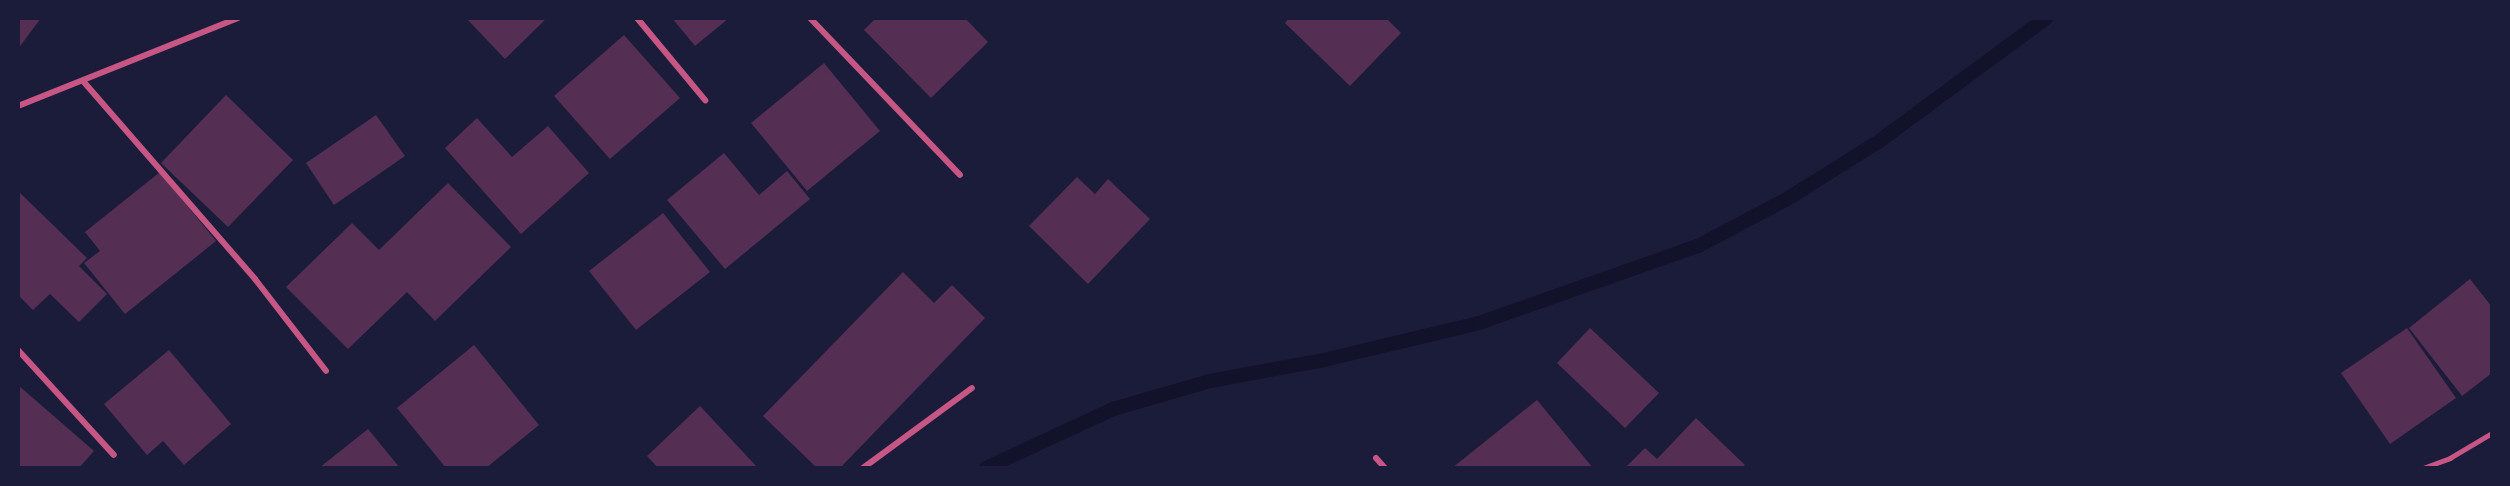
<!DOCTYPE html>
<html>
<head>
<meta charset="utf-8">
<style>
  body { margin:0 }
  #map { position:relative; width:2510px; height:486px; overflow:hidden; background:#1b1b3a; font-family:"PT Sans Narrow",sans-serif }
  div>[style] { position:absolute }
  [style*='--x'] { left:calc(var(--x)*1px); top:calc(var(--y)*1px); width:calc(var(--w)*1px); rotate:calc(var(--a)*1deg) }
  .stream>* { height:14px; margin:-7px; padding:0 7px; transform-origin:7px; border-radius:7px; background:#12122b }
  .building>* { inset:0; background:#542f53 }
  .service>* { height:4.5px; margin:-2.25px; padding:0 2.25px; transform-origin:2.25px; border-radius:2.25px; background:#c65784 }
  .minor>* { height:6px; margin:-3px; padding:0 3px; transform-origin:3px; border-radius:3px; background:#c65784 }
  span { translate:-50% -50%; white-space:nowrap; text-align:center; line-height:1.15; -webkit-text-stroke:4.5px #1b1b3a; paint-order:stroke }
  .frame { position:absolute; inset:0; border:20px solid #1b1b3a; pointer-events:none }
</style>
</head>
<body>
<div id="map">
  <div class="stream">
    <div style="--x:986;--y:468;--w:140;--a:-24.9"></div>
    <div style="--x:1113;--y:409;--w:101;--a:-16.1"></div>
    <div style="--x:1210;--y:381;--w:116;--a:-10.4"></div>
    <div style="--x:1324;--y:360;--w:159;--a:-13.4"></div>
    <div style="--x:1479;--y:323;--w:232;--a:-19.4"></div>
    <div style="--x:1698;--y:246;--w:101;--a:-27.8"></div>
    <div style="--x:1787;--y:199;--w:107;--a:-32.1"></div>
    <div style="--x:1878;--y:142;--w:209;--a:-36.4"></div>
  </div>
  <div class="building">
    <div style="clip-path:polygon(18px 18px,41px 18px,18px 49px)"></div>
    <div style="clip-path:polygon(466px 18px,547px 18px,505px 59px)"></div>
    <div style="clip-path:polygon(672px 18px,729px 18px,695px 46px)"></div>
    <div style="clip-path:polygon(876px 18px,965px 18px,988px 42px,931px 98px,864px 30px)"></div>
    <div style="clip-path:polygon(1289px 18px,1386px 18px,1401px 33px,1350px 86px,1285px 23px)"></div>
    <div style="clip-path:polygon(624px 35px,680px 98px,610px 159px,554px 96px)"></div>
    <div style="clip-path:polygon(824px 63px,880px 131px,807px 191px,751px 123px)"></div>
    <div style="clip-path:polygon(226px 95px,293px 160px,228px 227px,161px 163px)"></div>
    <div style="clip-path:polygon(376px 115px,405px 156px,334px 205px,306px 163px)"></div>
    <div style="clip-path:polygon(477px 118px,512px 157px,548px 126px,589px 173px,521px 234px,445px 148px)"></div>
    <div style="clip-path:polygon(724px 153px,759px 195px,787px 171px,810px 199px,725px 269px,667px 200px)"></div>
    <div style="clip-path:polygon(160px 172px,216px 241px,125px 314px,84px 263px,100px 251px,85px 232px)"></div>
    <div style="clip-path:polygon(1077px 177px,1095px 194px,1108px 179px,1150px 219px,1088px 284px,1029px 226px)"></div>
    <div style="clip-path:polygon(448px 183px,511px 247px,435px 321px,407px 292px,348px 349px,286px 287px,352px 223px,379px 250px)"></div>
    <div style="clip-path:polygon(18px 191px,87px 258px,79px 266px,107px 294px,79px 322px,50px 294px,33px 310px,18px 295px)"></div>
    <div style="clip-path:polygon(663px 213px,710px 272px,636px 330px,589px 271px)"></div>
    <div style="clip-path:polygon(903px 272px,934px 303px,952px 285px,985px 318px,840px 468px,817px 468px,763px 416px)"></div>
    <div style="clip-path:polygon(2470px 279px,2492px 307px,2492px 373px,2462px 396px,2409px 328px)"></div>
    <div style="clip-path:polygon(1590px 328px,1659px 393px,1625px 428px,1557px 363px)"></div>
    <div style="clip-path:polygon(2407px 328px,2456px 398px,2390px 444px,2341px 373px)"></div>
    <div style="clip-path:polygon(474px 345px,539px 425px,486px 468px,446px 468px,397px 408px)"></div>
    <div style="clip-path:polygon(169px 350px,231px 424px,184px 465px,163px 441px,147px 455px,104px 404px)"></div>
    <div style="clip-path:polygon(18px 385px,94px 451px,79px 468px,18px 468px)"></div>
    <div style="clip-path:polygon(1537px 400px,1593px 468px,1452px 468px)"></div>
    <div style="clip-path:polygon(700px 406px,758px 468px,658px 468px,647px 456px)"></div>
    <div style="clip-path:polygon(1696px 418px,1745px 465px,1742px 468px,1625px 468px,1645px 448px,1657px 459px)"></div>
    <div style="clip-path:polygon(368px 429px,400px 468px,319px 468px)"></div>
  </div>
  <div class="service">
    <div style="--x:2423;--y:468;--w:29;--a:-20"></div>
    <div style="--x:2450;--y:458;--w:49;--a:-30.8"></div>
  </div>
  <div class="minor">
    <div style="--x:637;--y:18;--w:107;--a:50.3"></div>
    <div style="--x:810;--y:18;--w:217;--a:46.3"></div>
    <div style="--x:83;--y:81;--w:262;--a:49"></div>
    <div style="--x:255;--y:279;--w:116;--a:52.3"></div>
    <div style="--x:18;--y:106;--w:237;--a:-21.8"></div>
    <div style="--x:18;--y:350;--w:142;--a:47.6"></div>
    <div style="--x:1376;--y:458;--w:13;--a:48"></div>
    <div style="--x:863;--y:468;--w:135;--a:-36.3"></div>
  </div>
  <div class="frame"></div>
</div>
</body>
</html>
